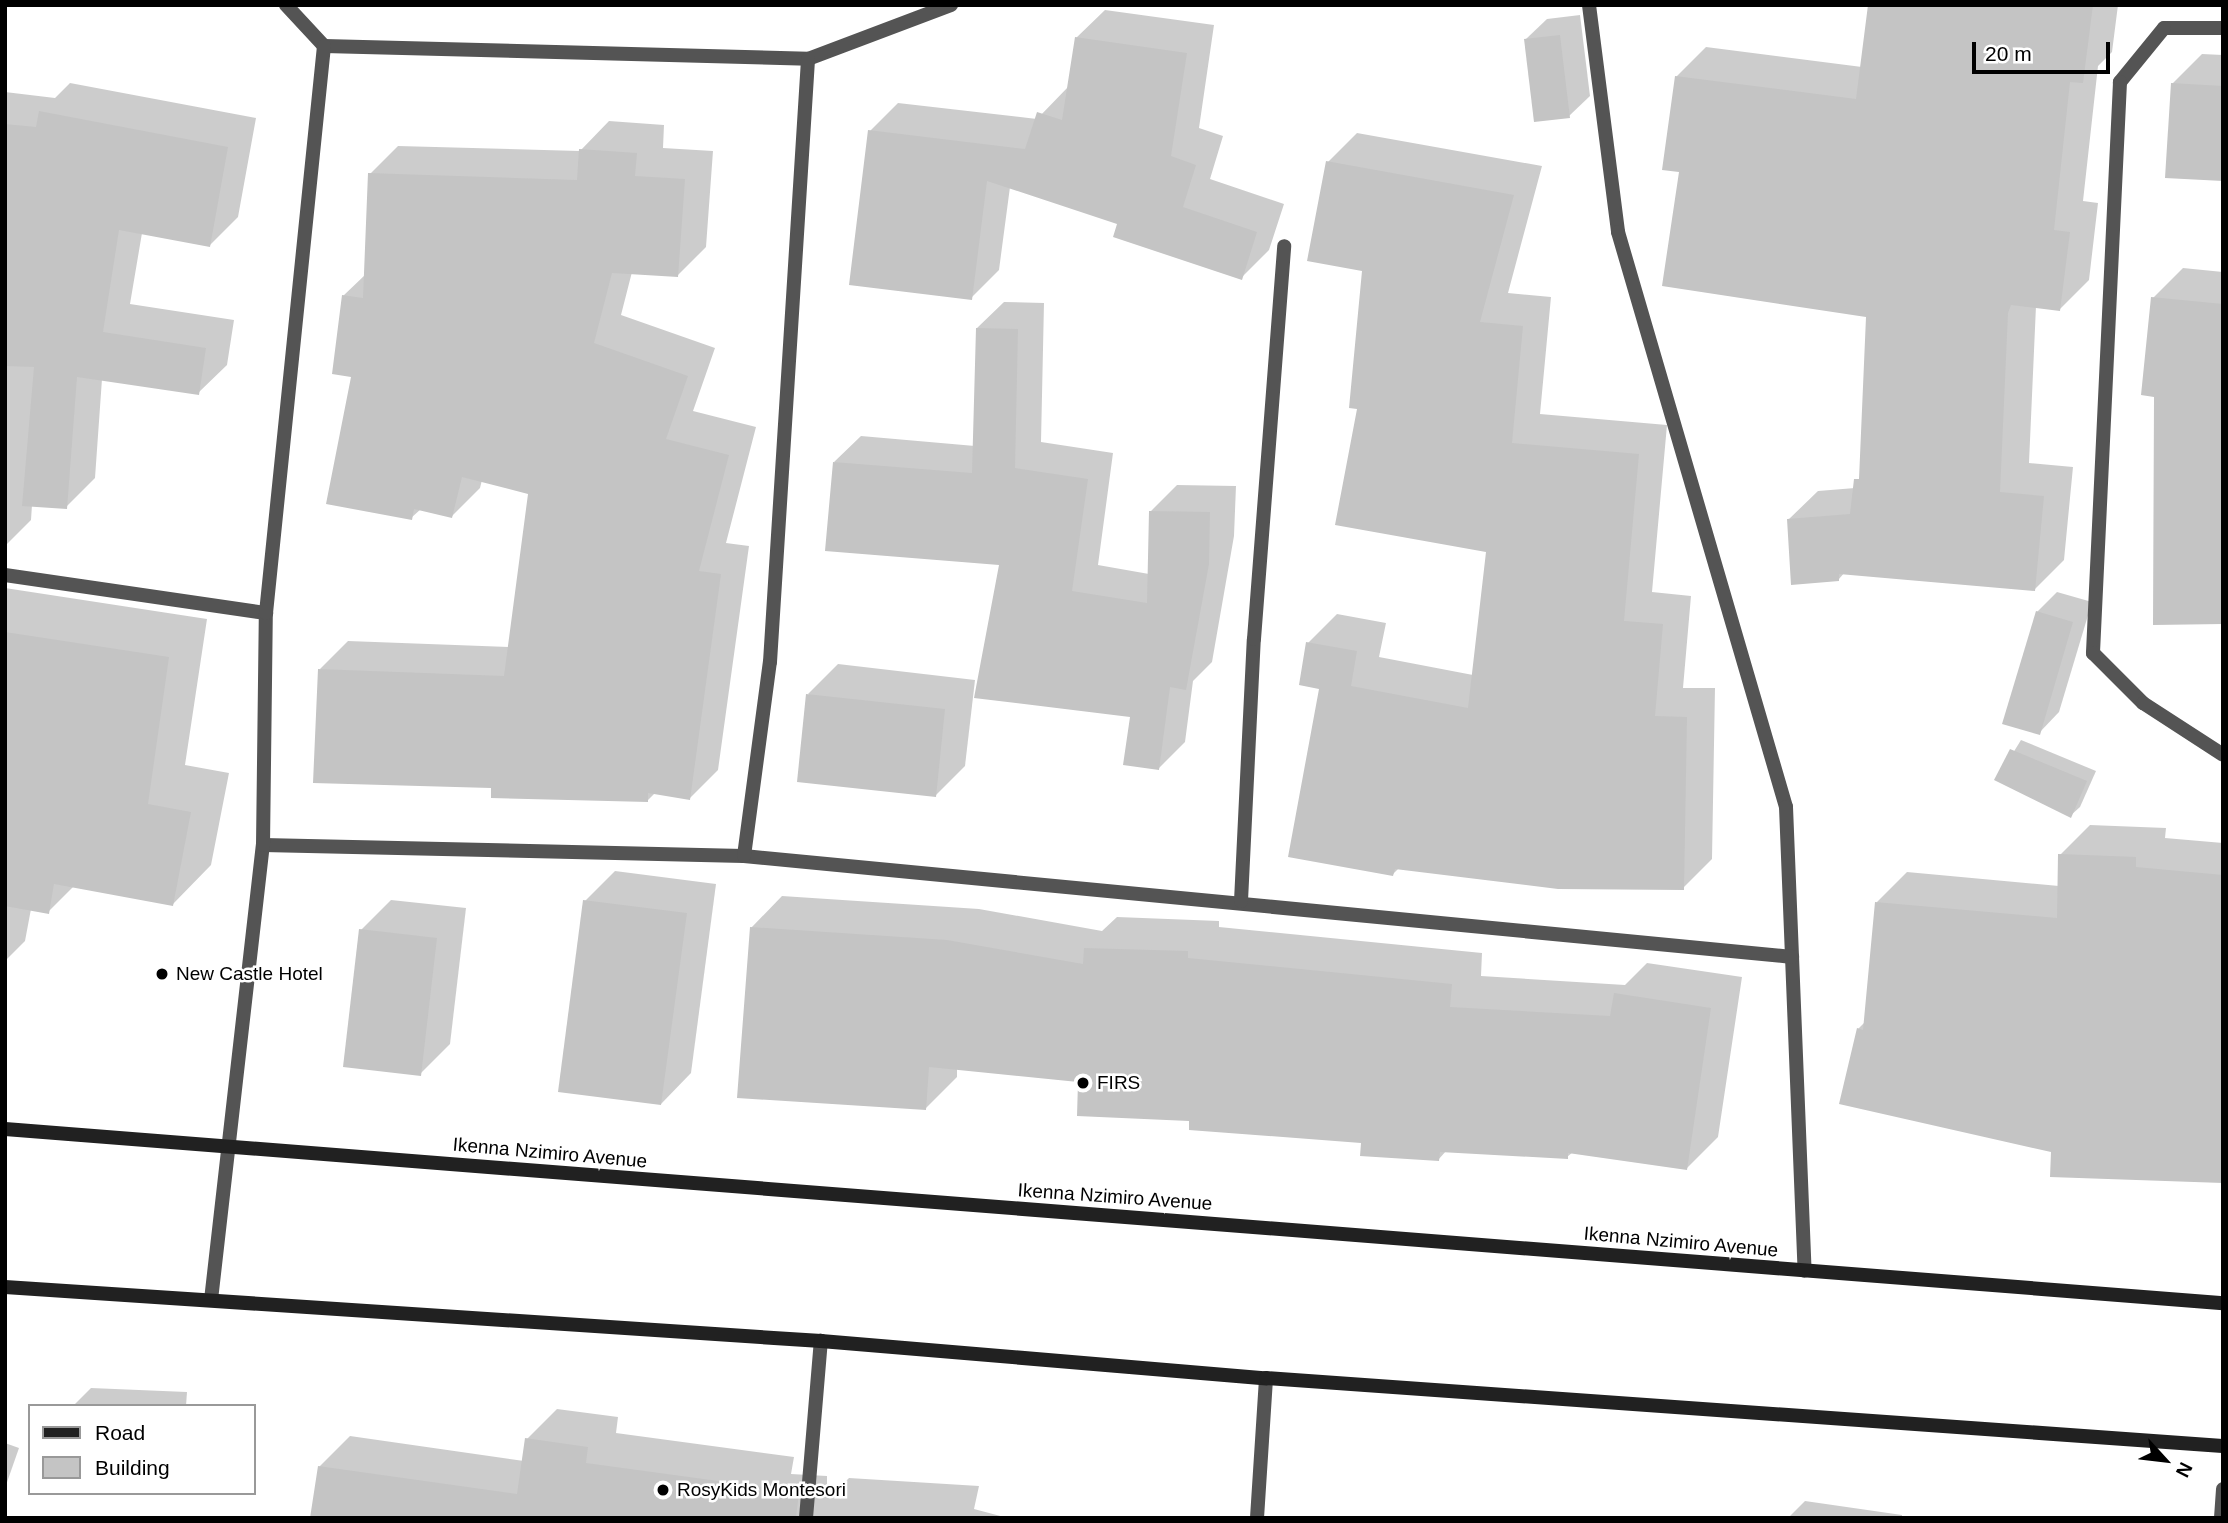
<!DOCTYPE html>
<html>
<head>
<meta charset="utf-8">
<style>
  body { margin:0 }
  #map { position:relative; width:2228px; height:1523px; overflow:hidden; background:#fff; font-family:Helvetica,sans-serif }
  div>[style] { position:absolute }
  [style*='--x'] { left:calc(var(--x)*1px); top:calc(var(--y)*1px); width:calc(var(--w)*1px); rotate:calc(var(--a)*1deg) }
  .shadow>* { inset:0; background:#0003 }
  .building>* { inset:0; background:#c4c4c4 }
  .street>* { height:14px; margin:-7px; padding:0 7px; transform-origin:7px; border-radius:7px; background:#545454 }
  .secondary>* { height:14px; margin:-7px; padding:0 7px; transform-origin:7px; border-radius:7px; background:#212121 }
  .dots>* { width:19px; height:19px; translate:-50% -50%; box-sizing:border-box; border:4px solid #fff; border-radius:50% }
  span { translate:-50% -50%; white-space:nowrap; text-align:center; line-height:1.15; -webkit-text-stroke:5px #fff; paint-order:stroke }
  .poi-label { font-size:19px; color:#000 }
  .left { translate:0 -50%; text-align:left }
  .street-label { font-size:19px; color:#000 }
  .frame { position:absolute; inset:0; border:7px solid #000; pointer-events:none }
  .legend { position:absolute; left:28px; top:1404px; width:228px; height:91px; box-sizing:border-box; background:#fff; border:2px solid #999; margin:0; padding:9px 12px; list-style:none; font-size:21px; color:#000 }
  .legend li { display:flex; align-items:center; gap:14px; height:35px }
  .legend b { width:35px; border:2px solid #999 }
  .north { position:absolute; left:2130px; top:1425px; width:70px; height:70px; -webkit-text-stroke:5px #fff; paint-order:stroke; rotate:117deg; font-size:19px; font-weight:700; line-height:28px; text-align:center; color:#000 }
  .north::after { content:''; display:block; margin:auto; width:24px; height:32px; background:#000; clip-path:polygon(50% 0,100% 100%,50% 72%,0 100%) }
  .scale { position:absolute; left:1972px; top:42px; width:138px; height:32px; box-sizing:border-box; border:4px solid #000; border-top:0; padding-left:9px; font-size:21px; line-height:24px; white-space:nowrap; color:#000; -webkit-text-stroke:5px #fff; paint-order:stroke }
</style>
</head>
<body>
<div id="map">
  <div class="shadow">
    <div style="clip-path:polygon(1870px 5px,2118px 5px,2112px 52px,2098px 66px,2083px 201px,2098px 203px,2089px 280px,2060px 309px,2036px 306px,2029px 463px,2073px 467px,2064px 560px,2035px 589px,1845px 572px,1839px 579px,1788px 520px,1818px 491px,1855px 488px,1861px 474px,1867px 315px,1681px 171px,1676px 77px,1706px 47px,1862px 67px)"></div>
    <div style="clip-path:polygon(1105px 10px,1214px 25px,1199px 128px,1223px 136px,1210px 179px,1284px 204px,1269px 250px,1241px 278px,1119px 223px,1010px 187px,999px 270px,971px 298px,870px 131px,898px 103px,1037px 119px,1069px 86px,1076px 38px)"></div>
    <div style="clip-path:polygon(1580px 15px,1590px 96px,1569px 116px,1526px 39px,1547px 19px)"></div>
    <div style="clip-path:polygon(2202px 54px,2223px 55px,2223px 180px,2172px 84px)"></div>
    <div style="clip-path:polygon(70px 83px,256px 118px,238px 217px,209px 246px,142px 233px,130px 304px,234px 320px,227px 365px,198px 393px,102px 379px,95px 478px,66px 507px,32px 505px,31px 520px,5px 546px,5px 92px,55px 98px)"></div>
    <div style="clip-path:polygon(609px 121px,664px 125px,663px 148px,713px 151px,706px 247px,678px 275px,632px 272px,621px 315px,715px 348px,693px 411px,756px 427px,726px 543px,749px 546px,718px 770px,690px 798px,656px 792px,647px 801px,493px 786px,320px 669px,348px 641px,509px 647px,529px 493px,482px 480px,480px 488px,452px 516px,421px 509px,411px 518px,353px 375px,343px 296px,366px 274px,370px 174px,398px 146px,580px 151px)"></div>
    <div style="clip-path:polygon(1357px 133px,1542px 166px,1508px 293px,1551px 297px,1540px 414px,1667px 425px,1652px 592px,1691px 596px,1683px 688px,1715px 688px,1712px 859px,1683px 888px,1399px 868px,1393px 874px,1308px 643px,1337px 614px,1386px 623px,1379px 657px,1473px 675px,1488px 550px,1359px 408px,1364px 269px,1328px 162px)"></div>
    <div style="clip-path:polygon(2183px 268px,2223px 272px,2223px 623px,2156px 395px,2153px 298px)"></div>
    <div style="clip-path:polygon(1004px 302px,1044px 303px,1041px 442px,1113px 453px,1098px 565px,1149px 574px,1151px 511px,1177px 485px,1236px 486px,1234px 536px,1212px 662px,1193px 681px,1185px 742px,1159px 768px,1132px 716px,1001px 564px,834px 462px,861px 436px,975px 446px,977px 328px)"></div>
    <div style="clip-path:polygon(5px 588px,207px 619px,185px 765px,229px 773px,211px 865px,173px 904px,74px 886px,48px 912px,31px 909px,25px 941px,5px 961px)"></div>
    <div style="clip-path:polygon(2057px 592px,2092px 602px,2059px 712px,2039px 733px,2037px 612px)"></div>
    <div style="clip-path:polygon(838px 664px,975px 680px,965px 766px,935px 796px,808px 694px)"></div>
    <div style="clip-path:polygon(2021px 740px,2096px 771px,2080px 807px,2070px 816px,1997px 779px)"></div>
    <div style="clip-path:polygon(2090px 825px,2166px 828px,2165px 838px,2223px 843px,2223px 1181px,2053px 1151px,1858px 1029px,1866px 1021px,1877px 902px,1907px 872px,2059px 886px,2060px 855px)"></div>
    <div style="clip-path:polygon(615px 871px,716px 884px,691px 1073px,661px 1104px,585px 901px)"></div>
    <div style="clip-path:polygon(782px 896px,979px 909px,1102px 931px,1117px 917px,1219px 921px,1219px 927px,1482px 953px,1481px 976px,1625px 985px,1647px 963px,1742px 977px,1718px 1137px,1687px 1168px,1573px 1152px,1567px 1157px,1447px 1150px,1438px 1160px,1363px 1141px,1191px 1119px,1080px 1081px,957px 1068px,957px 1077px,926px 1108px,751px 928px)"></div>
    <div style="clip-path:polygon(391px 900px,466px 908px,450px 1044px,420px 1074px,361px 930px)"></div>
    <div style="clip-path:polygon(91px 1388px,187px 1392px,186px 1406px,73px 1406px)"></div>
    <div style="clip-path:polygon(557px 1409px,618px 1417px,616px 1433px,794px 1457px,791px 1474px,827px 1476px,827px 1491px,832px 1495px,849px 1478px,979px 1486px,974px 1509px,1008px 1518px,312px 1518px,319px 1467px,350px 1436px,524px 1461px,527px 1439px)"></div>
    <div style="clip-path:polygon(5px 1443px,19px 1448px,5px 1488px)"></div>
    <div style="clip-path:polygon(1805px 1501px,1902px 1515px,1902px 1518px,1788px 1518px)"></div>
  </div>
  <div class="building">
    <div style="clip-path:polygon(1868px 5px,2093px 5px,2083px 83px,2070px 82px,2054px 230px,2070px 232px,2060px 311px,2011px 305px,2008px 313px,2000px 492px,2044px 496px,2035px 591px,1839px 574px,1839px 581px,1791px 585px,1787px 519px,1850px 514px,1854px 479px,1859px 479px,1866px 317px,1662px 286px,1679px 172px,1662px 170px,1675px 76px,1856px 99px)"></div>
    <div style="clip-path:polygon(1560px 35px,1570px 118px,1534px 122px,1524px 39px)"></div>
    <div style="clip-path:polygon(1075px 37px,1187px 53px,1171px 156px,1196px 165px,1183px 207px,1257px 232px,1242px 280px,1113px 237px,1117px 224px,987px 181px,972px 300px,849px 285px,868px 130px,1025px 149px,1037px 112px,1062px 120px)"></div>
    <div style="clip-path:polygon(2171px 83px,2223px 86px,2223px 181px,2165px 178px)"></div>
    <div style="clip-path:polygon(39px 111px,228px 147px,210px 247px,119px 230px,103px 332px,206px 348px,199px 395px,77px 377px,67px 509px,22px 506px,34px 367px,5px 366px,5px 124px,36px 127px)"></div>
    <div style="clip-path:polygon(579px 149px,637px 153px,635px 176px,685px 179px,678px 277px,612px 273px,594px 343px,688px 376px,666px 439px,729px 455px,699px 571px,721px 574px,690px 800px,648px 793px,648px 802px,491px 798px,491px 788px,313px 783px,318px 669px,504px 676px,528px 494px,462px 477px,452px 518px,414px 509px,412px 520px,326px 504px,351px 377px,332px 374px,342px 295px,363px 298px,368px 173px,577px 180px)"></div>
    <div style="clip-path:polygon(1326px 161px,1514px 195px,1480px 322px,1523px 326px,1512px 443px,1639px 454px,1624px 621px,1663px 624px,1655px 716px,1687px 717px,1684px 890px,1558px 889px,1395px 869px,1393px 876px,1288px 857px,1319px 689px,1299px 685px,1306px 642px,1357px 651px,1351px 686px,1468px 708px,1486px 552px,1335px 525px,1357px 409px,1349px 408px,1362px 271px,1307px 261px)"></div>
    <div style="clip-path:polygon(2151px 297px,2223px 304px,2223px 624px,2153px 625px,2154px 397px,2141px 395px)"></div>
    <div style="clip-path:polygon(976px 328px,1018px 329px,1015px 468px,1088px 479px,1072px 591px,1147px 603px,1149px 511px,1210px 512px,1209px 564px,1186px 690px,1170px 687px,1159px 770px,1123px 765px,1130px 717px,974px 698px,999px 565px,825px 551px,833px 462px,972px 473px)"></div>
    <div style="clip-path:polygon(2036px 611px,2073px 622px,2040px 735px,2002px 724px)"></div>
    <div style="clip-path:polygon(5px 632px,169px 657px,148px 804px,191px 812px,173px 906px,54px 884px,49px 914px,5px 906px)"></div>
    <div style="clip-path:polygon(806px 694px,945px 709px,936px 797px,797px 782px)"></div>
    <div style="clip-path:polygon(2010px 749px,2087px 781px,2071px 818px,1994px 780px)"></div>
    <div style="clip-path:polygon(2058px 854px,2136px 857px,2136px 867px,2223px 875px,2223px 1183px,2050px 1177px,2051px 1152px,1839px 1104px,1857px 1028px,1863px 1030px,1875px 902px,2057px 918px)"></div>
    <div style="clip-path:polygon(583px 900px,687px 913px,661px 1105px,558px 1092px)"></div>
    <div style="clip-path:polygon(750px 927px,947px 940px,1083px 964px,1084px 948px,1188px 951px,1188px 958px,1452px 984px,1450px 1007px,1610px 1016px,1614px 993px,1711px 1008px,1687px 1170px,1568px 1153px,1568px 1159px,1440px 1152px,1439px 1161px,1360px 1156px,1361px 1143px,1189px 1130px,1189px 1121px,1077px 1116px,1078px 1082px,929px 1067px,926px 1110px,737px 1098px)"></div>
    <div style="clip-path:polygon(359px 929px,437px 938px,421px 1076px,343px 1067px)"></div>
    <div style="clip-path:polygon(525px 1438px,588px 1447px,586px 1463px,799px 1492px,796px 1518px,310px 1518px,318px 1466px,517px 1494px)"></div>
  </div>
  <div class="street">
    <div style="--x:286;--y:5;--w:56;--a:47.2"></div>
    <div style="--x:324;--y:46;--w:484;--a:1.5"></div>
    <div style="--x:808;--y:59;--w:153;--a:-20.7"></div>
    <div style="--x:1589;--y:5;--w:229;--a:82.7"></div>
    <div style="--x:1618;--y:232;--w:599;--a:73.71"></div>
    <div style="--x:1786;--y:807;--w:464;--a:87.7"></div>
    <div style="--x:2223;--y:28;--w:59;--a:180"></div>
    <div style="--x:2164;--y:28;--w:70;--a:129.2"></div>
    <div style="--x:2120;--y:82;--w:572;--a:92.71"></div>
    <div style="--x:2093;--y:653;--w:71;--a:45"></div>
    <div style="--x:2143;--y:703;--w:95;--a:33"></div>
    <div style="--x:5;--y:575;--w:264;--a:8.3"></div>
    <div style="--x:263;--y:845;--w:481;--a:1.3"></div>
    <div style="--x:744;--y:856;--w:1053;--a:5.5"></div>
    <div style="--x:744;--y:856;--w:196;--a:-82.4"></div>
    <div style="--x:770;--y:662;--w:604;--a:-86.39"></div>
    <div style="--x:1241;--y:901;--w:262;--a:-87.2"></div>
    <div style="--x:1254;--y:639;--w:394;--a:-85.6"></div>
    <div style="--x:211;--y:1300;--w:458;--a:-83.5"></div>
    <div style="--x:263;--y:845;--w:232;--a:-89.3"></div>
    <div style="--x:266;--y:613;--w:570;--a:-84.16"></div>
    <div style="--x:806;--y:1518;--w:178;--a:-85.2"></div>
    <div style="--x:1257;--y:1518;--w:140;--a:-86.3"></div>
    <div style="--x:2221;--y:1518;--w:29;--a:-86"></div>
  </div>
  <div class="secondary">
    <div style="--x:5;--y:1129;--w:2225;--a:4.49"></div>
    <div style="--x:5;--y:1287;--w:818;--a:3.79"></div>
    <div style="--x:821;--y:1341;--w:447;--a:4.8"></div>
    <div style="--x:1266;--y:1378;--w:959;--a:4.06"></div>
  </div>
  <div class="dots">
    <div style="left:162px;top:974px;background:#000"></div>
    <div style="left:1083px;top:1083px;background:#000"></div>
    <div style="left:663px;top:1490px;background:#000"></div>
  </div>
  <div class="poi-label">
    <span class="left" style="left:176px;top:974px">New Castle Hotel</span>
    <span class="left" style="left:1097px;top:1083px">FIRS</span>
    <span class="left" style="left:677px;top:1490px">RosyKids Montesori</span>
  </div>
  <div class="street-label">
    <span style="left:550px;top:1153px;rotate:5deg">Ikenna Nzimiro Avenue</span>
    <span style="left:1115px;top:1197px;rotate:4deg">Ikenna Nzimiro Avenue</span>
    <span style="left:1681px;top:1242px;rotate:5deg">Ikenna Nzimiro Avenue</span>
  </div>
  <div class="frame"></div>
  <ul class="legend">
  <li><b style="height:9px;background:#212121"></b>Road</li>
  <li><b style="height:19px;background:#c4c4c4"></b>Building</li>
  </ul>
  <div class="north">N</div>
  <div class="scale">20 m</div>
</div>
</body>
</html>
